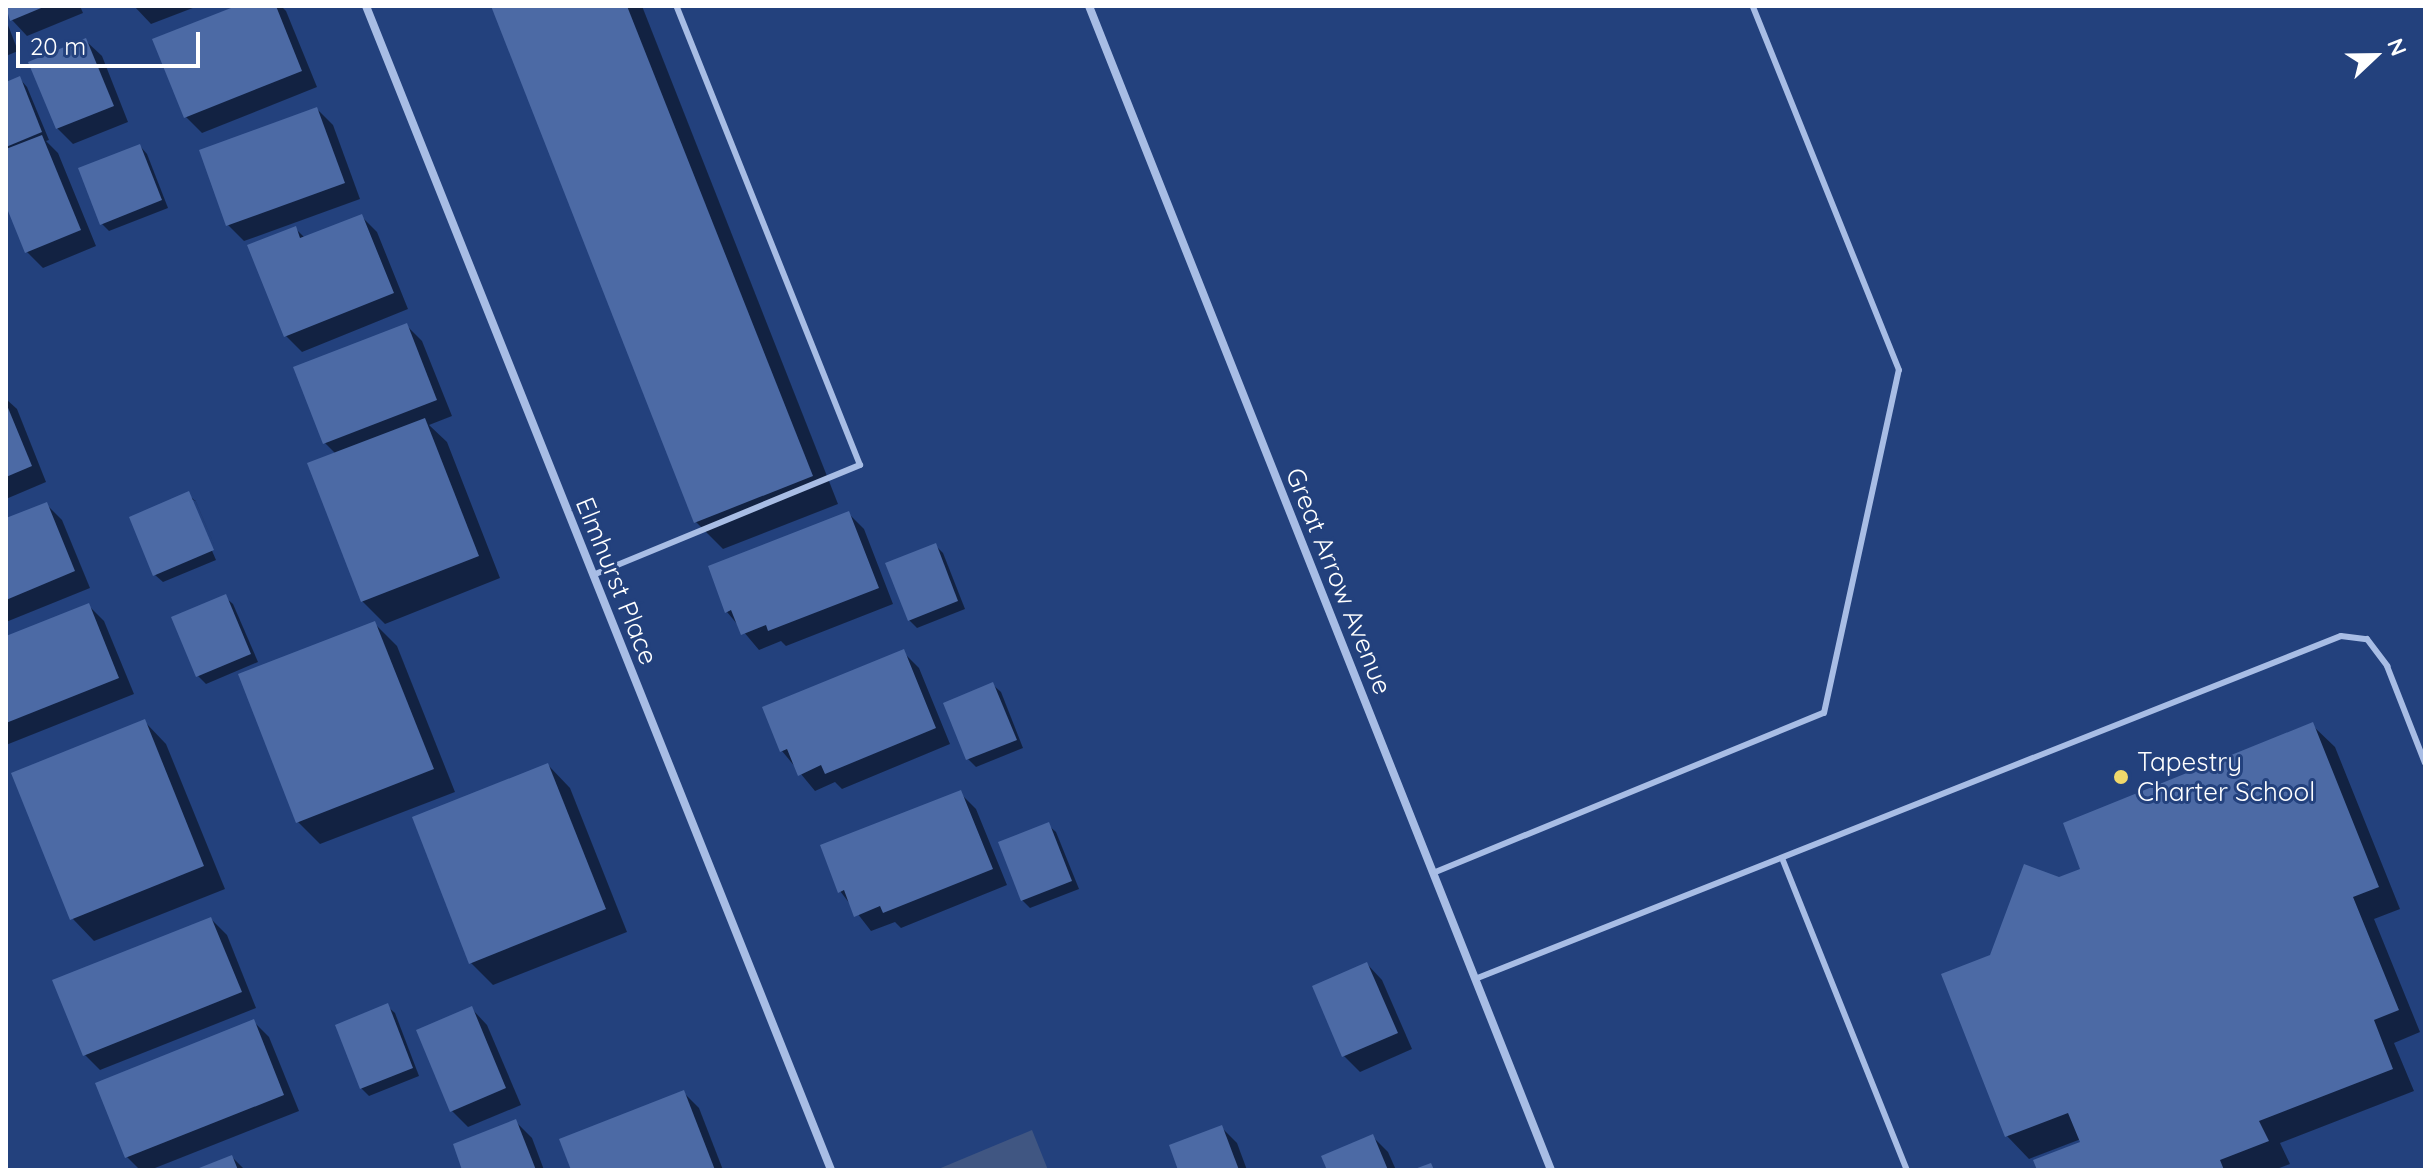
<!DOCTYPE html>
<html>
<head>
<meta charset="utf-8">
<style>
  body { margin:0 }
  #map { position:relative; width:2431px; height:1176px; overflow:hidden; background:#23417d; font-family:Quicksand,sans-serif }
  div>[style] { position:absolute }
  [style*='--x'] { left:calc(var(--x)*1px); top:calc(var(--y)*1px); width:calc(var(--w)*1px); rotate:calc(var(--a)*1deg) }
  .water>* { inset:0; background:#405682 }
  .shadow>* { inset:0; background:#0007 }
  .building>* { inset:0; background:#4c6aa5 }
  .lane>* { height:6px; margin:-3px; padding:0 3px; transform-origin:3px; border-radius:3px; background:#a8bde5 }
  .street>* { height:8px; margin:-4px; padding:0 4px; transform-origin:4px; border-radius:4px; background:#a8bde5 }
  .dots>* { width:22px; height:22px; translate:-50% -50%; box-sizing:border-box; border:4px solid #23417d; border-radius:50% }
  span { translate:-50% -50%; white-space:nowrap; text-align:center; line-height:1.15; -webkit-text-stroke:6px #23417d; paint-order:stroke }
  .street-label { font-size:26px; color:#fff }
  .poi-label { font-size:26px; color:#fff }
  .left { translate:0 -50%; text-align:left }
  .frame { position:absolute; inset:0; border:8px solid #fff; pointer-events:none }
  .north { position:absolute; left:2335px; top:16px; width:80px; height:80px; -webkit-text-stroke:6px #23417d; paint-order:stroke; rotate:68deg; font-size:22px; font-weight:700; line-height:32px; text-align:center; color:#fff }
  .north::after { content:''; display:block; margin:auto; width:28px; height:36px; background:#fff; clip-path:polygon(50% 0,100% 100%,50% 72%,0 100%) }
  .scale { position:absolute; left:16px; top:32px; width:184px; height:36px; box-sizing:border-box; border:4px solid #fff; border-top:0; padding-left:10px; font-size:24px; line-height:28px; white-space:nowrap; color:#fff; -webkit-text-stroke:6px #23417d; paint-order:stroke }
</style>
</head>
<body>
<div id="map">
  <div class="water">
    <div style="clip-path:polygon(1032px 1130px,1048px 1170px,936px 1170px)"></div>
  </div>
  <div class="shadow">
    <div style="clip-path:polygon(6px 6px,80px 6px,83px 13px,27px 36px,12px 20px)"></div>
    <div style="clip-path:polygon(134px 6px,198px 6px,151px 24px)"></div>
    <div style="clip-path:polygon(241px 6px,281px 6px,286px 11px,317px 87px,202px 133px,186px 117px)"></div>
    <div style="clip-path:polygon(493px 6px,642px 6px,838px 504px,723px 549px,696px 522px)"></div>
    <div style="clip-path:polygon(6px 20px,18px 51px,6px 56px)"></div>
    <div style="clip-path:polygon(86px 41px,102px 56px,128px 122px,73px 144px,57px 128px)"></div>
    <div style="clip-path:polygon(20px 79px,27px 87px,49px 140px,46px 141px,58px 153px,96px 246px,43px 268px,27px 252px,6px 201px,6px 84px)"></div>
    <div style="clip-path:polygon(317px 109px,333px 125px,360px 199px,244px 241px,228px 225px)"></div>
    <div style="clip-path:polygon(140px 146px,147px 154px,168px 208px,109px 231px,101px 223px)"></div>
    <div style="clip-path:polygon(361px 216px,377px 232px,408px 309px,302px 352px,286px 336px,295px 228px,305px 238px)"></div>
    <div style="clip-path:polygon(406px 325px,422px 341px,452px 416px,429px 425px,447px 442px,500px 578px,385px 624px,362px 601px,336px 454px,325px 443px,296px 368px)"></div>
    <div style="clip-path:polygon(6px 399px,17px 409px,46px 482px,6px 499px)"></div>
    <div style="clip-path:polygon(188px 494px,196px 502px,220px 558px,195px 500px,190px 500px,216px 560px,163px 582px,155px 575px)"></div>
    <div style="clip-path:polygon(46px 504px,62px 520px,90px 588px,6px 622px,6px 520px)"></div>
    <div style="clip-path:polygon(848px 513px,864px 529px,893px 604px,786px 646px,781px 641px,759px 650px,727px 612px)"></div>
    <div style="clip-path:polygon(935px 545px,943px 553px,965px 609px,917px 628px,909px 620px)"></div>
    <div style="clip-path:polygon(225px 597px,233px 604px,258px 662px,206px 684px,198px 676px)"></div>
    <div style="clip-path:polygon(88px 605px,104px 621px,134px 694px,6px 745px,6px 638px)"></div>
    <div style="clip-path:polygon(374px 623px,397px 646px,455px 792px,320px 844px,298px 822px)"></div>
    <div style="clip-path:polygon(903px 652px,919px 668px,950px 744px,842px 789px,835px 782px,815px 791px,782px 751px)"></div>
    <div style="clip-path:polygon(993px 685px,1001px 692px,1023px 748px,976px 767px,968px 759px,945px 704px)"></div>
    <div style="clip-path:polygon(144px 721px,166px 744px,225px 889px,94px 941px,72px 918px)"></div>
    <div style="clip-path:polygon(2312px 725px,2335px 747px,2400px 909px,2374px 919px,2420px 1032px,2394px 1043px,2414px 1091px,2280px 1143px,2290px 1164px,2274px 1170px,2039px 1170px,2083px 1143px,2081px 1139px,2029px 1159px,2007px 1136px,1944px 975px,1992px 957px,2059px 879px,2083px 870px)"></div>
    <div style="clip-path:polygon(548px 765px,570px 788px,627px 932px,493px 985px,471px 963px)"></div>
    <div style="clip-path:polygon(960px 793px,976px 809px,1007px 885px,901px 928px,895px 922px,871px 931px,840px 891px)"></div>
    <div style="clip-path:polygon(1048px 825px,1056px 832px,1079px 889px,1030px 908px,1022px 900px)"></div>
    <div style="clip-path:polygon(211px 919px,227px 935px,256px 1008px,100px 1070px,85px 1055px)"></div>
    <div style="clip-path:polygon(1367px 964px,1382px 980px,1412px 1049px,1360px 1072px,1344px 1056px)"></div>
    <div style="clip-path:polygon(387px 1006px,395px 1013px,419px 1076px,369px 1096px,361px 1088px)"></div>
    <div style="clip-path:polygon(472px 1009px,487px 1025px,521px 1105px,468px 1127px,452px 1111px)"></div>
    <div style="clip-path:polygon(253px 1021px,269px 1037px,299px 1111px,150px 1170px,140px 1170px,127px 1157px)"></div>
    <div style="clip-path:polygon(683px 1092px,699px 1108px,723px 1170px,573px 1170px)"></div>
    <div style="clip-path:polygon(516px 1122px,532px 1138px,544px 1170px,465px 1170px)"></div>
    <div style="clip-path:polygon(1221px 1127px,1237px 1143px,1247px 1170px,1181px 1170px)"></div>
    <div style="clip-path:polygon(1372px 1136px,1388px 1152px,1396px 1170px,1329px 1170px)"></div>
    <div style="clip-path:polygon(232px 1157px,245px 1170px,199px 1170px)"></div>
  </div>
  <div class="building">
    <div style="clip-path:polygon(6px 6px,46px 6px,10px 21px)"></div>
    <div style="clip-path:polygon(236px 6px,276px 6px,302px 71px,184px 118px,152px 39px)"></div>
    <div style="clip-path:polygon(491px 6px,627px 6px,813px 476px,694px 523px)"></div>
    <div style="clip-path:polygon(86px 38px,114px 106px,56px 129px,28px 62px)"></div>
    <div style="clip-path:polygon(20px 76px,42px 132px,6px 147px,6px 82px)"></div>
    <div style="clip-path:polygon(317px 107px,345px 183px,226px 226px,199px 150px)"></div>
    <div style="clip-path:polygon(42px 135px,81px 230px,25px 253px,6px 206px,6px 149px)"></div>
    <div style="clip-path:polygon(140px 144px,162px 200px,100px 225px,78px 168px)"></div>
    <div style="clip-path:polygon(362px 214px,394px 293px,284px 337px,247px 245px,296px 226px,300px 238px)"></div>
    <div style="clip-path:polygon(407px 323px,437px 400px,323px 444px,293px 367px)"></div>
    <div style="clip-path:polygon(6px 403px,32px 466px,6px 477px)"></div>
    <div style="clip-path:polygon(425px 418px,479px 556px,361px 602px,307px 463px)"></div>
    <div style="clip-path:polygon(189px 491px,214px 550px,153px 576px,129px 517px)"></div>
    <div style="clip-path:polygon(47px 502px,75px 571px,6px 600px,6px 518px)"></div>
    <div style="clip-path:polygon(849px 511px,879px 588px,768px 631px,766px 625px,741px 635px,731px 610px,725px 613px,708px 566px)"></div>
    <div style="clip-path:polygon(936px 543px,958px 601px,908px 621px,885px 563px)"></div>
    <div style="clip-path:polygon(226px 594px,251px 654px,196px 677px,171px 617px)"></div>
    <div style="clip-path:polygon(89px 603px,119px 678px,6px 723px,6px 636px)"></div>
    <div style="clip-path:polygon(375px 621px,434px 769px,296px 823px,238px 674px)"></div>
    <div style="clip-path:polygon(904px 649px,936px 728px,825px 774px,821px 765px,798px 776px,787px 749px,780px 752px,762px 707px)"></div>
    <div style="clip-path:polygon(993px 682px,1017px 740px,966px 760px,943px 703px)"></div>
    <div style="clip-path:polygon(145px 719px,204px 866px,70px 920px,11px 773px)"></div>
    <div style="clip-path:polygon(2313px 722px,2379px 887px,2353px 897px,2399px 1010px,2374px 1020px,2393px 1069px,2259px 1121px,2269px 1141px,2220px 1160px,2224px 1170px,2037px 1170px,2033px 1160px,2080px 1142px,2068px 1113px,2005px 1137px,1941px 974px,1990px 955px,2024px 864px,2059px 877px,2080px 869px,2063px 823px)"></div>
    <div style="clip-path:polygon(548px 763px,606px 909px,469px 964px,412px 817px)"></div>
    <div style="clip-path:polygon(961px 790px,993px 869px,883px 913px,880px 906px,854px 917px,844px 890px,838px 893px,820px 845px)"></div>
    <div style="clip-path:polygon(1049px 822px,1072px 881px,1021px 901px,998px 842px)"></div>
    <div style="clip-path:polygon(211px 917px,242px 992px,83px 1056px,52px 980px)"></div>
    <div style="clip-path:polygon(1367px 962px,1398px 1033px,1342px 1057px,1312px 986px)"></div>
    <div style="clip-path:polygon(388px 1003px,413px 1068px,360px 1089px,335px 1025px)"></div>
    <div style="clip-path:polygon(472px 1006px,506px 1088px,450px 1112px,416px 1030px)"></div>
    <div style="clip-path:polygon(254px 1019px,284px 1095px,125px 1158px,95px 1083px)"></div>
    <div style="clip-path:polygon(684px 1090px,715px 1170px,571px 1170px,559px 1139px)"></div>
    <div style="clip-path:polygon(516px 1119px,536px 1170px,462px 1170px,453px 1144px)"></div>
    <div style="clip-path:polygon(1222px 1125px,1239px 1170px,1178px 1170px,1169px 1145px)"></div>
    <div style="clip-path:polygon(1373px 1134px,1388px 1170px,1327px 1170px,1321px 1156px)"></div>
    <div style="clip-path:polygon(232px 1155px,238px 1170px,194px 1170px)"></div>
    <div style="clip-path:polygon(1431px 1163px,1434px 1170px,1412px 1170px)"></div>
  </div>
  <div class="lane">
    <div style="--x:593;--y:575;--w:289;--a:-22.4"></div>
    <div style="--x:860;--y:465;--w:495;--a:-111.8"></div>
    <div style="--x:1782;--y:858;--w:336;--a:68.2"></div>
    <div style="--x:1433;--y:873;--w:422;--a:-22.3"></div>
    <div style="--x:1824;--y:713;--w:351;--a:-77.7"></div>
    <div style="--x:1899;--y:370;--w:392;--a:-111.9"></div>
    <div style="--x:1475;--y:979;--w:931;--a:-21.61"></div>
    <div style="--x:2341;--y:636;--w:26;--a:7"></div>
    <div style="--x:2367;--y:639;--w:34;--a:53"></div>
    <div style="--x:2387;--y:666;--w:104;--a:68.6"></div>
  </div>
  <div class="street">
    <div style="--x:366;--y:6;--w:1253;--a:68.22"></div>
    <div style="--x:1089;--y:6;--w:1252;--a:68.35"></div>
  </div>
  <div class="dots">
    <div style="left:2121px;top:777px;background:#f0d86b"></div>
  </div>
  <div class="street-label">
    <span style="left:617px;top:581px;rotate:68deg">Elmhurst Place</span>
    <span style="left:1339px;top:581px;rotate:68deg">Great Arrow Avenue</span>
  </div>
  <div class="poi-label">
    <span class="left" style="left:2137px;top:777px">Tapestry<br>Charter School</span>
  </div>
  <div class="frame"></div>
  <div class="north">N</div>
  <div class="scale">20 m</div>
</div>
</body>
</html>
